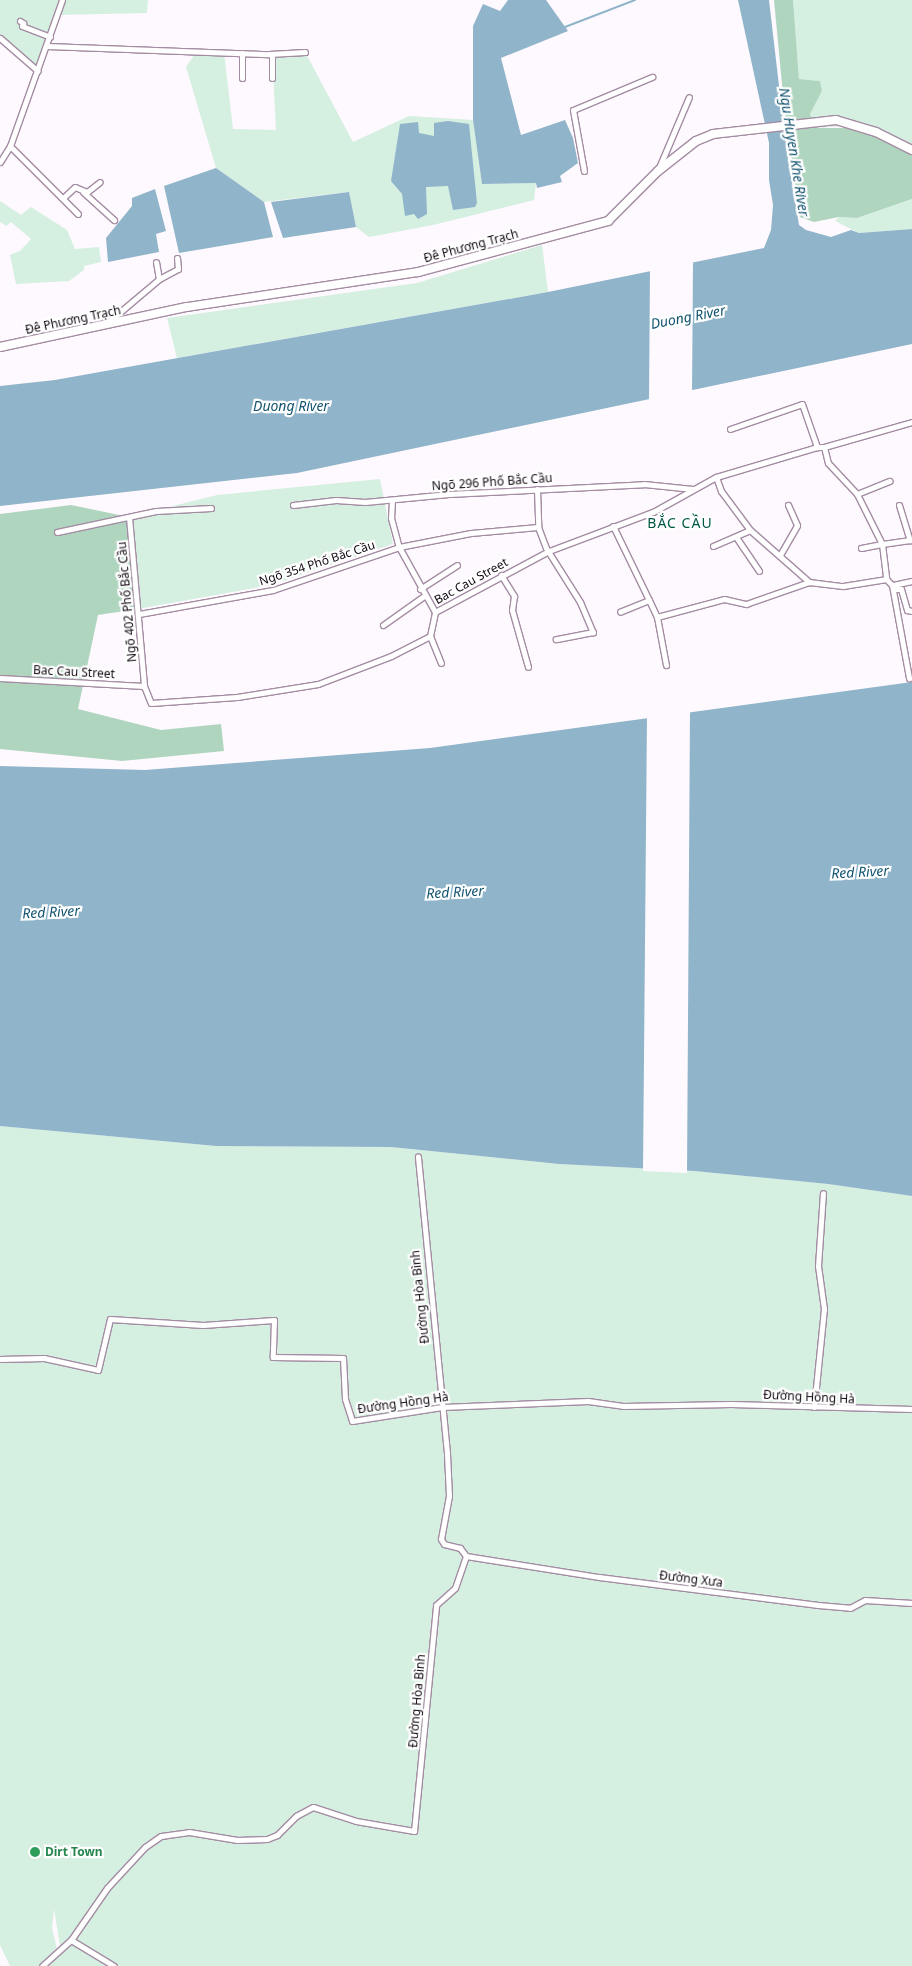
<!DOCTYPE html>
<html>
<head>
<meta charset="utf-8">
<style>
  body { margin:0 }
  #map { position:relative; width:912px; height:1966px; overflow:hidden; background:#fef9fe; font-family:"Noto Sans",sans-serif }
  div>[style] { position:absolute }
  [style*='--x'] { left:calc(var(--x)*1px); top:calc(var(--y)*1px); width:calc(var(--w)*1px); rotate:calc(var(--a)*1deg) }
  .green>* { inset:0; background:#d5efe0 }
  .forest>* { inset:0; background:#afd5bf }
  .water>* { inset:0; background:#90b4c9 }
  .pier>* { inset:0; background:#fef9fe }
  .stream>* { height:2px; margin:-1px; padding:0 1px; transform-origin:1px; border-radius:1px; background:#90b4c9 }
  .roads { filter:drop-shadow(1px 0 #a48ca3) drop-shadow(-1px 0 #a48ca3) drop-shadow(0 1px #a48ca3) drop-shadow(0 -1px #a48ca3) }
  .street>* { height:5px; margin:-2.5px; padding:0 2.5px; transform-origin:2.5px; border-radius:2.5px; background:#fff }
  .primary>* { height:8px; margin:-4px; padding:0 4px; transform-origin:4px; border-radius:4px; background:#fff }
  .dots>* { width:14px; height:14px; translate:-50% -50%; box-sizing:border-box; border:2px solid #fff; border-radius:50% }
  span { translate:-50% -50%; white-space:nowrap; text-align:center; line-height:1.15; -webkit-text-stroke:4.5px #fff; paint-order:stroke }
  .street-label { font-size:12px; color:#120a12 }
  .leisure-label { font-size:12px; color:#27864d; font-weight:700 }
  .left { translate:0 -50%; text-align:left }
  .water-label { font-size:14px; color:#115371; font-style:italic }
  .neighbourhood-label { font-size:14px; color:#005846; letter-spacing:1px }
</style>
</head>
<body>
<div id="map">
  <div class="green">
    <div style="clip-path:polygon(0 0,148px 0,147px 13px,57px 15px,38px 71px,0 38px)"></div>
    <div style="clip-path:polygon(793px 0,912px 0,912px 149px,841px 126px,815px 128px,810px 114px,822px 91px,820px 81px,799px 79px)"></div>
    <div style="clip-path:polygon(197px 51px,224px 52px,233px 129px,276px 130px,272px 54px,305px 52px,353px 142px,409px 116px,473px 120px,482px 184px,536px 183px,534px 200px,433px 225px,369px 237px,356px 227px,348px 192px,264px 202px,216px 168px,186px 67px)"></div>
    <div style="clip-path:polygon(912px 199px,912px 229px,859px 233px,835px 221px,839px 217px,857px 218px)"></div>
    <div style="clip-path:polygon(0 201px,21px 215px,31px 207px,67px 230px,75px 249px,99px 247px,101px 262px,84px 266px,84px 270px,69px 281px,16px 284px,10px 255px,20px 251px,31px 239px,11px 222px,6px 226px,0 222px)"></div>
    <div style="clip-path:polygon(542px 245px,548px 292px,177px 358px,167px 318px,417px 283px)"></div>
    <div style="clip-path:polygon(380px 479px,393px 544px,271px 585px,138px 609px,129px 517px,217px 495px)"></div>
    <div style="clip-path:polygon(0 1126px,216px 1146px,391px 1147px,559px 1164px,694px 1171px,828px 1184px,912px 1196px,912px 1966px,46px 1966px,71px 1944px,67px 1941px,60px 1946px,54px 1909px,52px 1928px,57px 1949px,39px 1966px,10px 1966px,0 1945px)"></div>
  </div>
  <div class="forest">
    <div style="clip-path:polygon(774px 0,793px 0,799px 79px,820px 81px,822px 91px,810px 114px,815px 128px,854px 128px,912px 149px,912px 199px,857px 218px,839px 217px,814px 222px,800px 217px,784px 105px)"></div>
    <div style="clip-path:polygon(71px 505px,129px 517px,138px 609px,98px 615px,78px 709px,161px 730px,221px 724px,224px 751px,122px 761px,0 749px,0 514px)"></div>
  </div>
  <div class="water">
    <div style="clip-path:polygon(508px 0,546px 0,568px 31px,501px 58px,521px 135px,565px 120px,573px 138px,578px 163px,560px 176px,562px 182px,537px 188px,536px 183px,482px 184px,473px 120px,473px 26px,483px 4px,500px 11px)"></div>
    <div style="clip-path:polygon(738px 0,769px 0,786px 146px,799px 225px,806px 230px,831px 237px,851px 230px,859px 233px,912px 229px,912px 344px,297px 473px,0 506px,0 386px,55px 380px,548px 292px,764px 248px,771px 230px,773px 205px,769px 180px,769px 143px)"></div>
    <div style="clip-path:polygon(448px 121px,469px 124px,477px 203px,475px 207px,453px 210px,448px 186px,426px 187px,427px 214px,418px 219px,414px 214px,405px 216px,402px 194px,391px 181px,400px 124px,418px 122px,419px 133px,434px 136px,434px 123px)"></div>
    <div style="clip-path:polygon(216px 168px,264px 202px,273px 237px,179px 253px,164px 186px)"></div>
    <div style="clip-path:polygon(155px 189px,166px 231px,156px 234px,159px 252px,108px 262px,106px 238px,132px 206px,132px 198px)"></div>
    <div style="clip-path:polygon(349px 192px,356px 227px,283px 238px,271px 202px)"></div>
    <div style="clip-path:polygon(912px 682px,912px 1196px,828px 1184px,694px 1171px,559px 1164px,391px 1147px,216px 1146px,0 1126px,0 766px,145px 770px,430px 748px)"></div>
  </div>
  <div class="pier">
    <div style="clip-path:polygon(693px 261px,692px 393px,649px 402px,650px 269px)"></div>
    <div style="clip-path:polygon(690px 710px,687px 1173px,643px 1171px,647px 716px)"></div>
  </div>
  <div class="stream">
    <div style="--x:565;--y:27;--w:75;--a:-21.1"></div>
  </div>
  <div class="roads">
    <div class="street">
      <div style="--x:20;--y:21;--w:4;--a:34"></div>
      <div style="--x:23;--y:23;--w:3;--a:108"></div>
      <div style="--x:22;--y:26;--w:30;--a:21"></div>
      <div style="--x:0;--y:38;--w:50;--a:41"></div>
      <div style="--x:47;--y:46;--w:222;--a:2.1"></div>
      <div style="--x:269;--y:54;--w:36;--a:-3"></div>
      <div style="--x:242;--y:53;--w:25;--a:90"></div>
      <div style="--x:272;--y:78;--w:24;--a:-90"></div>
      <div style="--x:10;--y:146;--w:96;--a:45"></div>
      <div style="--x:0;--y:162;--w:19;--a:-58"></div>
      <div style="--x:10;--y:146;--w:155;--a:-70.4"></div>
      <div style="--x:658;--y:170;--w:79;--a:-67"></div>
      <div style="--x:584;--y:171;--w:62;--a:-100.2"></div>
      <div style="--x:573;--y:110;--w:86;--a:-22.7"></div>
      <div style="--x:83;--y:192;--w:42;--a:42.1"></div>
      <div style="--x:63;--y:198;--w:16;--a:-43"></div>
      <div style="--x:75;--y:187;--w:13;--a:23"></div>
      <div style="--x:87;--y:192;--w:16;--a:-38"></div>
      <div style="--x:159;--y:279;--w:21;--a:-28"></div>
      <div style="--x:178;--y:269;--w:11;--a:-95"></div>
      <div style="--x:107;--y:323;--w:68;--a:-40.2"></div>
      <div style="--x:159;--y:279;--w:17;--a:-100"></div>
      <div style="--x:730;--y:429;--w:76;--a:-19.1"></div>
      <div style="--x:802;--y:404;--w:46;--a:70.8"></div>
      <div style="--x:824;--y:447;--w:91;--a:-15.9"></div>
      <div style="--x:716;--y:477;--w:15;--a:70"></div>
      <div style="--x:721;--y:491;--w:49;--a:53.4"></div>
      <div style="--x:750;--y:530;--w:79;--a:41.4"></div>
      <div style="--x:809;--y:582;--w:34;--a:7"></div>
      <div style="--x:843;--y:586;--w:44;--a:-9.2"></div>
      <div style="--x:537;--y:489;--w:38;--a:88"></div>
      <div style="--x:538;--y:527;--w:22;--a:69"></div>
      <div style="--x:546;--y:548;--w:64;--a:57.8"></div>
      <div style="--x:580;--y:602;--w:33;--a:67"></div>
      <div style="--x:593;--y:632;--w:38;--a:169"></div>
      <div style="--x:857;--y:494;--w:35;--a:-22"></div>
      <div style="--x:392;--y:500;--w:18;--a:93"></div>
      <div style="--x:391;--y:518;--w:30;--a:75"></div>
      <div style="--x:399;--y:547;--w:73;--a:-11"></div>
      <div style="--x:471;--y:533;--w:67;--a:-5.1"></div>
      <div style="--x:293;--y:505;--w:43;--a:-6.6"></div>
      <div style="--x:336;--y:500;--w:29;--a:4"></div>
      <div style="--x:365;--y:502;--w:84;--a:-5.4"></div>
      <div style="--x:449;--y:494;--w:195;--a:-2.9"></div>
      <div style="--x:644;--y:484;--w:49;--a:5.8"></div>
      <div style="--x:899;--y:505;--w:37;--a:73"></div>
      <div style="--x:129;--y:517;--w:170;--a:84.9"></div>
      <div style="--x:613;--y:526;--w:82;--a:64.1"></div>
      <div style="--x:649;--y:600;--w:31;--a:158"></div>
      <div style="--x:57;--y:532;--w:101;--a:-12"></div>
      <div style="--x:156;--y:511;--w:55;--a:-3.1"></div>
      <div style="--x:736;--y:537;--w:41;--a:55.9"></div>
      <div style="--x:713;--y:546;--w:40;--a:-23.4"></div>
      <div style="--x:861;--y:548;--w:21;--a:-11"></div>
      <div style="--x:882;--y:544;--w:35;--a:83"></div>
      <div style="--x:886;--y:579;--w:8;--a:45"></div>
      <div style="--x:892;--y:585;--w:95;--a:79.6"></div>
      <div style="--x:780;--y:555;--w:34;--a:-60"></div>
      <div style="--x:797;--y:525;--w:22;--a:-114"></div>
      <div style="--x:501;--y:575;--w:25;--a:58"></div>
      <div style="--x:514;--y:596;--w:14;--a:98"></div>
      <div style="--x:512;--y:610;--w:59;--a:74.3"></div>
      <div style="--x:893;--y:585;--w:19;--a:-12"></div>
      <div style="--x:420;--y:589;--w:44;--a:-33"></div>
      <div style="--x:893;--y:589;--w:8;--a:0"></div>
      <div style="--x:901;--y:589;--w:22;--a:74"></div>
      <div style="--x:907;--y:610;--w:5;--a:11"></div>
      <div style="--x:649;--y:600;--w:19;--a:65"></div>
      <div style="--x:657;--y:617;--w:49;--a:79.4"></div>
      <div style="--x:139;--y:614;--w:136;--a:-10.2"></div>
      <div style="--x:273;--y:590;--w:133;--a:-18.8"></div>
      <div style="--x:399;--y:547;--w:74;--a:61"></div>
      <div style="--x:657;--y:617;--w:69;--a:-15"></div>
      <div style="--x:724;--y:599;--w:23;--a:13"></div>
      <div style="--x:746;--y:604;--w:67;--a:-19.2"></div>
      <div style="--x:383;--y:625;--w:50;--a:-35.3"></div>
      <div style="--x:430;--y:636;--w:29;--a:68"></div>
      <div style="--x:0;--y:678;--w:144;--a:3.2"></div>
      <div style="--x:144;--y:686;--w:18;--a:68"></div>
      <div style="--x:151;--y:703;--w:86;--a:-4"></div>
      <div style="--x:237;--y:697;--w:82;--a:-9.1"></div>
      <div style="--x:318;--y:684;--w:78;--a:-21"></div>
      <div style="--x:391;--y:656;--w:44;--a:-27.1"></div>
      <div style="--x:430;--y:636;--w:25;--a:-78"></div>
      <div style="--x:435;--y:612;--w:129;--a:-28.2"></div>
      <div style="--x:549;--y:551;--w:111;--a:-20.6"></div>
      <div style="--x:653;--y:512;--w:72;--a:-29.1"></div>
      <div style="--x:716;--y:477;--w:105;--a:-16.5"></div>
      <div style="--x:817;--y:447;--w:7;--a:0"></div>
      <div style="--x:824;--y:447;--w:16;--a:76"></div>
      <div style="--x:828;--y:463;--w:42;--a:46.9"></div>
      <div style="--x:857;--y:494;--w:56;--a:63.4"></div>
      <div style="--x:882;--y:544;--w:30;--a:-8"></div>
      <div style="--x:0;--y:1359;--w:44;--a:-1.3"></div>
      <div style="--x:44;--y:1358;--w:55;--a:12.5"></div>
      <div style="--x:98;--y:1370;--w:52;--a:-76.8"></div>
      <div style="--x:110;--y:1319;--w:93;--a:3.7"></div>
      <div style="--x:203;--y:1325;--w:71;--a:-4"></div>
      <div style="--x:274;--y:1320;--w:37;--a:92"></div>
      <div style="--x:273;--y:1357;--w:70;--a:0.8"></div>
      <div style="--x:343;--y:1358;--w:41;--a:87.2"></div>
      <div style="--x:345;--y:1399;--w:23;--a:72"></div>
      <div style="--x:352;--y:1421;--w:91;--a:-8.8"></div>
      <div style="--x:442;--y:1407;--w:146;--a:-2.4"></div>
      <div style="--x:588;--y:1401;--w:35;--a:8"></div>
      <div style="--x:623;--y:1406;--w:108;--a:-1.1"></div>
      <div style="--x:731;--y:1404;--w:181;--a:1.6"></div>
      <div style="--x:814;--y:1407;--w:99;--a:-84.2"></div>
      <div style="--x:824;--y:1309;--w:43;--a:-97.9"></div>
      <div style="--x:818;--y:1266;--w:73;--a:-86.1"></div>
      <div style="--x:466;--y:1556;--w:135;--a:9"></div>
      <div style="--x:599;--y:1577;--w:221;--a:7.3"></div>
      <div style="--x:818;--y:1605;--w:32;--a:5"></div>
      <div style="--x:850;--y:1608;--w:17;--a:-28"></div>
      <div style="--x:865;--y:1600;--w:47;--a:3.7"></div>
      <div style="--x:71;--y:1940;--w:50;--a:31.2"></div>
      <div style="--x:42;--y:1966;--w:39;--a:-42"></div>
      <div style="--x:71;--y:1940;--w:63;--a:-55.3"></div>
      <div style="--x:107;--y:1888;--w:56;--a:-47.2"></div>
      <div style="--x:145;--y:1847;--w:19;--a:-35"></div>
      <div style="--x:161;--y:1836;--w:28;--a:-8"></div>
      <div style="--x:189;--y:1832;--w:49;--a:9.5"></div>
      <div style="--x:237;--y:1840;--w:30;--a:-2"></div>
      <div style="--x:267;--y:1839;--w:11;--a:-22"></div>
      <div style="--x:277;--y:1835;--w:27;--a:-45"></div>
      <div style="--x:296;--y:1816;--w:19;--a:-28"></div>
      <div style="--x:313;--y:1807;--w:45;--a:18"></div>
      <div style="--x:356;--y:1821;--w:59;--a:9.8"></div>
      <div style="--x:414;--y:1831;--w:227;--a:-84.4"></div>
      <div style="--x:436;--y:1605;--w:25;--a:-42"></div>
      <div style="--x:455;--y:1588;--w:34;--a:-71"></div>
      <div style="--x:466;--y:1556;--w:10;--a:-127"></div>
      <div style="--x:460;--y:1548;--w:16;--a:-166"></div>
      <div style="--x:444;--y:1544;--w:6;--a:-121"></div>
      <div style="--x:441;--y:1539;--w:44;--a:-79.5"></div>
      <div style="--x:449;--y:1496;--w:43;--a:-92.7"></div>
      <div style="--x:447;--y:1453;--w:298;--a:-95.6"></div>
    </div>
    <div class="primary">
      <div style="--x:0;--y:347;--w:191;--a:-12.1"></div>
      <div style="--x:187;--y:307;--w:234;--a:-8.6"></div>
      <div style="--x:418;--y:272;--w:197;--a:-15"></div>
      <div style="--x:608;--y:221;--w:71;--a:-45"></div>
      <div style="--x:658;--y:171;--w:48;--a:-38.3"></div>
      <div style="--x:696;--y:141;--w:18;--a:-22"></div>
      <div style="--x:713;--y:134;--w:124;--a:-6.5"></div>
      <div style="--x:836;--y:120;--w:42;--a:16.7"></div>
      <div style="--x:876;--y:132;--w:40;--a:26.6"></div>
    </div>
  </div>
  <div class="dots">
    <div style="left:35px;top:1852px;background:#2e9e5b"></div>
  </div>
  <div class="street-label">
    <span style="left:471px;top:246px;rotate:-15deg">Đê Phương Trạch</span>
    <span style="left:73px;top:320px;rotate:-12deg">Đê Phương Trạch</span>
    <span style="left:492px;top:482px;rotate:-4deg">Ngõ 296 Phố Bắc Cầu</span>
    <span style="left:317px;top:563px;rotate:-18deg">Ngõ 354 Phố Bắc Cầu</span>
    <span style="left:471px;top:581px;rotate:-29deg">Bac Cau Street</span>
    <span style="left:127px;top:602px;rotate:-95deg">Ngõ 402 Phố Bắc Cầu</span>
    <span style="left:74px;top:672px;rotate:3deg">Bac Cau Street</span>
    <span style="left:420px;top:1297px;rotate:-96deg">Đường Hòa Bình</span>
    <span style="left:809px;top:1397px;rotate:3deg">Đường Hồng Hà</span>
    <span style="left:403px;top:1403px;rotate:-8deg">Đường Hồng Hà</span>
    <span style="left:691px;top:1579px;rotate:7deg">Đường Xưa</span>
    <span style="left:417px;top:1701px;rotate:-85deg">Đường Hòa Bình</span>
  </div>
  <div class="leisure-label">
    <span class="left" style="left:45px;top:1852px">Dirt Town</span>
  </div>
  <div class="water-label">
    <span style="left:794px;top:152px;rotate:81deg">Ngu Huyen Khe River</span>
    <span style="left:688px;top:317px;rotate:-11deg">Duong River</span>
    <span style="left:291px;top:406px">Duong River</span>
    <span style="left:860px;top:872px;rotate:-3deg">Red River</span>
    <span style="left:455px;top:892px;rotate:-3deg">Red River</span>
    <span style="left:51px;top:912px;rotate:-3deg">Red River</span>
  </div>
  <div class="neighbourhood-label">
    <span style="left:680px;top:523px">BẮC CẦU</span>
  </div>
</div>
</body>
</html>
